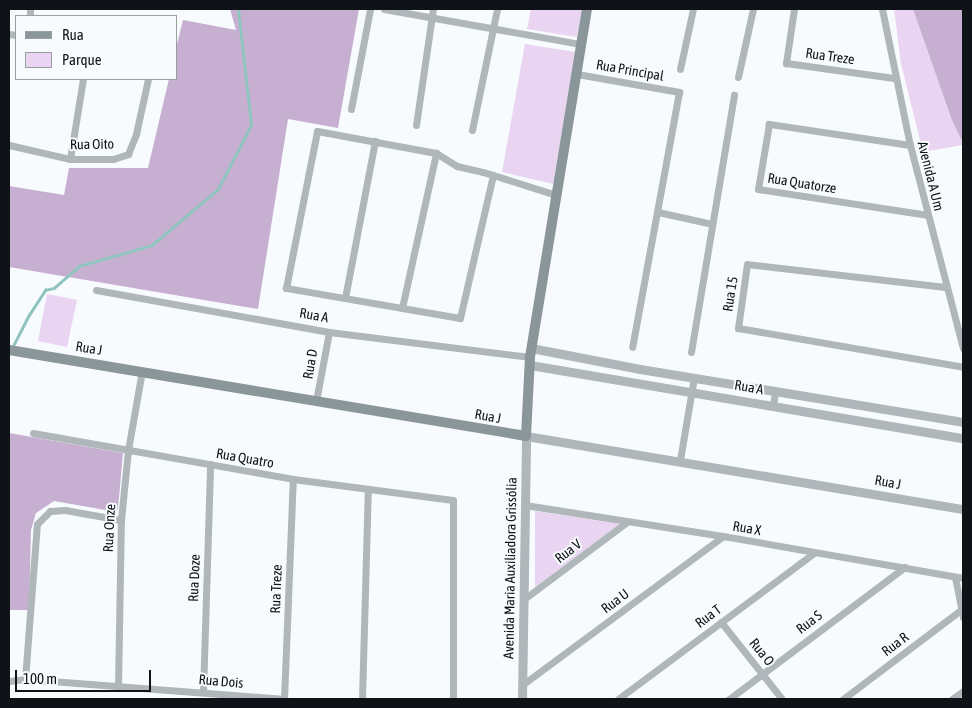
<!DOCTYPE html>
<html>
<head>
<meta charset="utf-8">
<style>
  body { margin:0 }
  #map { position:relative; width:972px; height:708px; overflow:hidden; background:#f8fbfd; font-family:"Asap Condensed",sans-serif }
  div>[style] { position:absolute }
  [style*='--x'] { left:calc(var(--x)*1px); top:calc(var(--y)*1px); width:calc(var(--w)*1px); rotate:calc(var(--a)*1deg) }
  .green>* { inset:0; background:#e9d4f2 }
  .forest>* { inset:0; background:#c7afd1 }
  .stream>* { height:2.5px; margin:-1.25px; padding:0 1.25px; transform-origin:1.25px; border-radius:1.25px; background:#90c4bf }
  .minor>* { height:7px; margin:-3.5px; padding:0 3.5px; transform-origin:3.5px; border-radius:3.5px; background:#afb7ba }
  .tertiary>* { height:9px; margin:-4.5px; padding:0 4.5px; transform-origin:4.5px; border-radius:4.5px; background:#afb7ba }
  .secondary>* { height:10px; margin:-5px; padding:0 5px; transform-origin:5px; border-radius:5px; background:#8a969a }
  span { translate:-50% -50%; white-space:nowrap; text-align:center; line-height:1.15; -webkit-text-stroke:4px #f8fbfd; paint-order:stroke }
  .street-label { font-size:14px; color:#0f1217 }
  .frame { position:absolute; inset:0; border:10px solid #0f1217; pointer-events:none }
  .legend { position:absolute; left:15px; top:15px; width:162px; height:65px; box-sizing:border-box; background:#f8fbfd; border:1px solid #9b9ea1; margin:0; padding:6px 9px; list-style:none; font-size:15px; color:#0f1217 }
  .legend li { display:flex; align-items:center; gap:10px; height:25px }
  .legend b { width:25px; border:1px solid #9b9ea1 }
  .scale { position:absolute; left:15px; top:670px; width:136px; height:22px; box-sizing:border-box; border:2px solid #0f1217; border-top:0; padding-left:6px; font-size:15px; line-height:18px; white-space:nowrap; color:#0f1217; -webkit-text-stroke:4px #f8fbfd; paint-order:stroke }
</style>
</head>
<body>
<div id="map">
  <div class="green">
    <div style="clip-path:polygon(531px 9px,582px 9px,577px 37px,527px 29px)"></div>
    <div style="clip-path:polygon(894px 9px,913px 9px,963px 145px,923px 152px,901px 64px)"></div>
    <div style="clip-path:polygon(525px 44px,575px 52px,553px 184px,502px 172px)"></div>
    <div style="clip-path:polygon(47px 294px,77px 300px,67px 347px,38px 341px)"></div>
    <div style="clip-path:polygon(535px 511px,620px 524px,535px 587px)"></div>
  </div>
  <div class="forest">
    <div style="clip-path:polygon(230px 9px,359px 9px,338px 128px,288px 119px,258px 309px,9px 267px,9px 186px,64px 195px,69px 168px,148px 168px,169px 79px,176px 79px,176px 48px,183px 20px,236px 30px)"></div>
    <div style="clip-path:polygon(913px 9px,963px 9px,963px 143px,952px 120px)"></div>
    <div style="clip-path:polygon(9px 433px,123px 453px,118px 509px,111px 511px,54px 501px,36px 513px,31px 530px,29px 610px,9px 610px)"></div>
  </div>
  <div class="stream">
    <div style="--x:12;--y:348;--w:37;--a:-63"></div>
    <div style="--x:29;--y:315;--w:30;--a:-57"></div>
    <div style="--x:45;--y:290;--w:9;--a:-13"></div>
    <div style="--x:54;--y:288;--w:33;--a:-41"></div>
    <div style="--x:79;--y:266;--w:76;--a:-16"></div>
    <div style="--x:152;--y:245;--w:87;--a:-40.3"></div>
    <div style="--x:218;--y:189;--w:72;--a:-62.7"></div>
    <div style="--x:251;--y:125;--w:117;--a:-96.4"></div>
  </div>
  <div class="minor">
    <div style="--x:384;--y:9;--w:200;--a:10.1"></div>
    <div style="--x:794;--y:9;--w:55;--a:98.4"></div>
    <div style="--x:786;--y:63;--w:109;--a:7.9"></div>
    <div style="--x:882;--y:9;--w:139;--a:78.4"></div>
    <div style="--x:910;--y:145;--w:210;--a:75.4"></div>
    <div style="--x:30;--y:16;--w:7;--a:-90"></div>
    <div style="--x:9;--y:34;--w:7;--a:8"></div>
    <div style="--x:680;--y:69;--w:61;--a:-77.8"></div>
    <div style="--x:577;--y:74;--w:104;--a:10"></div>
    <div style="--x:679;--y:92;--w:259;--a:100.4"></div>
    <div style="--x:738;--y:77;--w:70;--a:-77.6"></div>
    <div style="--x:351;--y:109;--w:102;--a:-79.2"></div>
    <div style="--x:416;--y:125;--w:117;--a:-81.7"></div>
    <div style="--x:472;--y:130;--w:124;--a:-78.3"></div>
    <div style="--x:9;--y:145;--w:63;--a:12.9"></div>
    <div style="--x:70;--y:159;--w:43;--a:0"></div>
    <div style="--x:113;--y:159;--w:16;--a:-18"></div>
    <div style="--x:128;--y:154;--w:22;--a:-68"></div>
    <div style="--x:136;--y:134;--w:56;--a:-77.7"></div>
    <div style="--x:910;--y:145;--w:143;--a:-171.5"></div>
    <div style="--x:769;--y:124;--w:66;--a:99.6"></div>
    <div style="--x:758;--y:189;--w:172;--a:8.7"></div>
    <div style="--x:70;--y:159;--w:81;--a:-80.8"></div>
    <div style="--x:493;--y:175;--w:147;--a:103"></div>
    <div style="--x:460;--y:318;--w:177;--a:-170.2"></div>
    <div style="--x:286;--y:288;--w:160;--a:-78.8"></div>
    <div style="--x:317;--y:131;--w:121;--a:10.5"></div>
    <div style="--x:436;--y:153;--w:25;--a:32"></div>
    <div style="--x:457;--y:166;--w:27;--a:13"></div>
    <div style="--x:483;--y:172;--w:10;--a:17"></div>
    <div style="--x:493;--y:175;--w:66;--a:17.6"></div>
    <div style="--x:658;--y:212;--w:55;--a:12.5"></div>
    <div style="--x:945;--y:287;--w:199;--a:-173.4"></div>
    <div style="--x:747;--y:264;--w:65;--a:98"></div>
    <div style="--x:738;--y:328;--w:228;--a:9.8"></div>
    <div style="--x:96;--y:290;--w:237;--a:10.2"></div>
    <div style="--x:329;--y:332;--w:203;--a:7.1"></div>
    <div style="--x:345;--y:298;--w:160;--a:-79.2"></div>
    <div style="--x:402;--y:308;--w:159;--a:-77.6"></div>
    <div style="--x:691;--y:352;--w:261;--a:-80.5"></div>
    <div style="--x:316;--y:401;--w:70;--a:-79.3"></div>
    <div style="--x:773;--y:406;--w:15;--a:-82"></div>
    <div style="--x:33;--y:433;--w:264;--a:10"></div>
    <div style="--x:293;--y:479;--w:161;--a:7.5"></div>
    <div style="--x:453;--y:500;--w:199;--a:90"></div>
    <div style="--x:680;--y:460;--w:84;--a:-80.4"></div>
    <div style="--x:525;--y:505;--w:200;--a:8.9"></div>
    <div style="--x:723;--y:536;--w:244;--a:9.9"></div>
    <div style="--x:955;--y:577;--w:41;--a:78.7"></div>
    <div style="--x:524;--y:599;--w:129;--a:-36.8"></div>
    <div style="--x:721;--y:622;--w:98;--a:51.6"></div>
    <div style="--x:25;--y:679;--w:155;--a:-85.6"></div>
    <div style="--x:37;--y:524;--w:18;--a:-45"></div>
    <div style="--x:50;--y:511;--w:15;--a:-4"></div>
    <div style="--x:65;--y:510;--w:57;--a:10.1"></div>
    <div style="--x:9;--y:681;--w:16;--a:-7"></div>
    <div style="--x:25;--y:679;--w:258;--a:4.4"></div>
    <div style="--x:522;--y:685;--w:250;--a:-36.5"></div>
    <div style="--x:118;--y:687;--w:167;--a:-89"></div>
    <div style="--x:121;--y:520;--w:70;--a:-84.3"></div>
    <div style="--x:128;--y:450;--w:80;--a:-80"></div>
    <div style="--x:203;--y:692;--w:228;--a:-88.2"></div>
    <div style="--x:284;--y:699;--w:220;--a:-87.7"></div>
    <div style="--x:362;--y:699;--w:209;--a:-88.4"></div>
    <div style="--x:618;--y:699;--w:244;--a:-36.7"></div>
    <div style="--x:729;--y:699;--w:220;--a:-36.9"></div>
    <div style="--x:843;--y:699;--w:149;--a:-37.1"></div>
    <div style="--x:952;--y:699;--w:14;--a:-36"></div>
  </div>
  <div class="tertiary">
    <div style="--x:531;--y:348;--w:111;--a:10.9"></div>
    <div style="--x:640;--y:369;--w:327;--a:9.3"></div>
    <div style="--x:530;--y:365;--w:439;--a:9.6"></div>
    <div style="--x:522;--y:699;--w:263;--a:-89.1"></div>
    <div style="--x:526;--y:436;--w:443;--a:9.5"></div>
  </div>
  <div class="secondary">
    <div style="--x:9;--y:350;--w:524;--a:9.44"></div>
    <div style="--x:526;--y:436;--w:79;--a:-87.1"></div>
    <div style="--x:530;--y:357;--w:353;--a:-80.7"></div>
  </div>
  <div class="street-label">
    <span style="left:830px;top:56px;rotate:8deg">Rua Treze</span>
    <span style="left:630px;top:70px;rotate:10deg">Rua Principal</span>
    <span style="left:92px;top:144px;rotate:-1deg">Rua Oito</span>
    <span style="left:931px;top:176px;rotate:76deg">Avenida A Um</span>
    <span style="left:802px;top:183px;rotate:9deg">Rua Quatorze</span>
    <span style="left:730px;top:294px;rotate:-81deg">Rua 15</span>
    <span style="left:314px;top:315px;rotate:10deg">Rua A</span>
    <span style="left:89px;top:348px;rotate:9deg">Rua J</span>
    <span style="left:310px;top:364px;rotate:-80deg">Rua D</span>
    <span style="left:749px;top:387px;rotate:10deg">Rua A</span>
    <span style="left:488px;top:416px;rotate:10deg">Rua J</span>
    <span style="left:245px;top:458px;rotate:10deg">Rua Quatro</span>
    <span style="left:888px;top:482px;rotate:10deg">Rua J</span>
    <span style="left:109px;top:528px;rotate:-87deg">Rua Onze</span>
    <span style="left:747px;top:528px;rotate:10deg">Rua X</span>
    <span style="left:568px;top:551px;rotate:-37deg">Rua V</span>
    <span style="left:510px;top:568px;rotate:-89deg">Avenida Maria Auxiliadora Grissólia</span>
    <span style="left:194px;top:578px;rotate:-88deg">Rua Doze</span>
    <span style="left:276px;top:589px;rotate:-88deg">Rua Treze</span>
    <span style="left:615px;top:601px;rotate:-37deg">Rua U</span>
    <span style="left:708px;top:616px;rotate:-37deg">Rua T</span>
    <span style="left:809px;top:622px;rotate:-37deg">Rua S</span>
    <span style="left:895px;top:644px;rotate:-37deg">Rua R</span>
    <span style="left:762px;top:652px;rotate:51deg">Rua O</span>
    <span style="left:221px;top:681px;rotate:5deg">Rua Dois</span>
  </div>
  <div class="frame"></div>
  <ul class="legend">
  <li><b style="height:6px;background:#8a969a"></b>Rua</li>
  <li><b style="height:14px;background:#e9d4f2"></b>Parque</li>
  </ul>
  <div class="scale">100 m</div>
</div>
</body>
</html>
